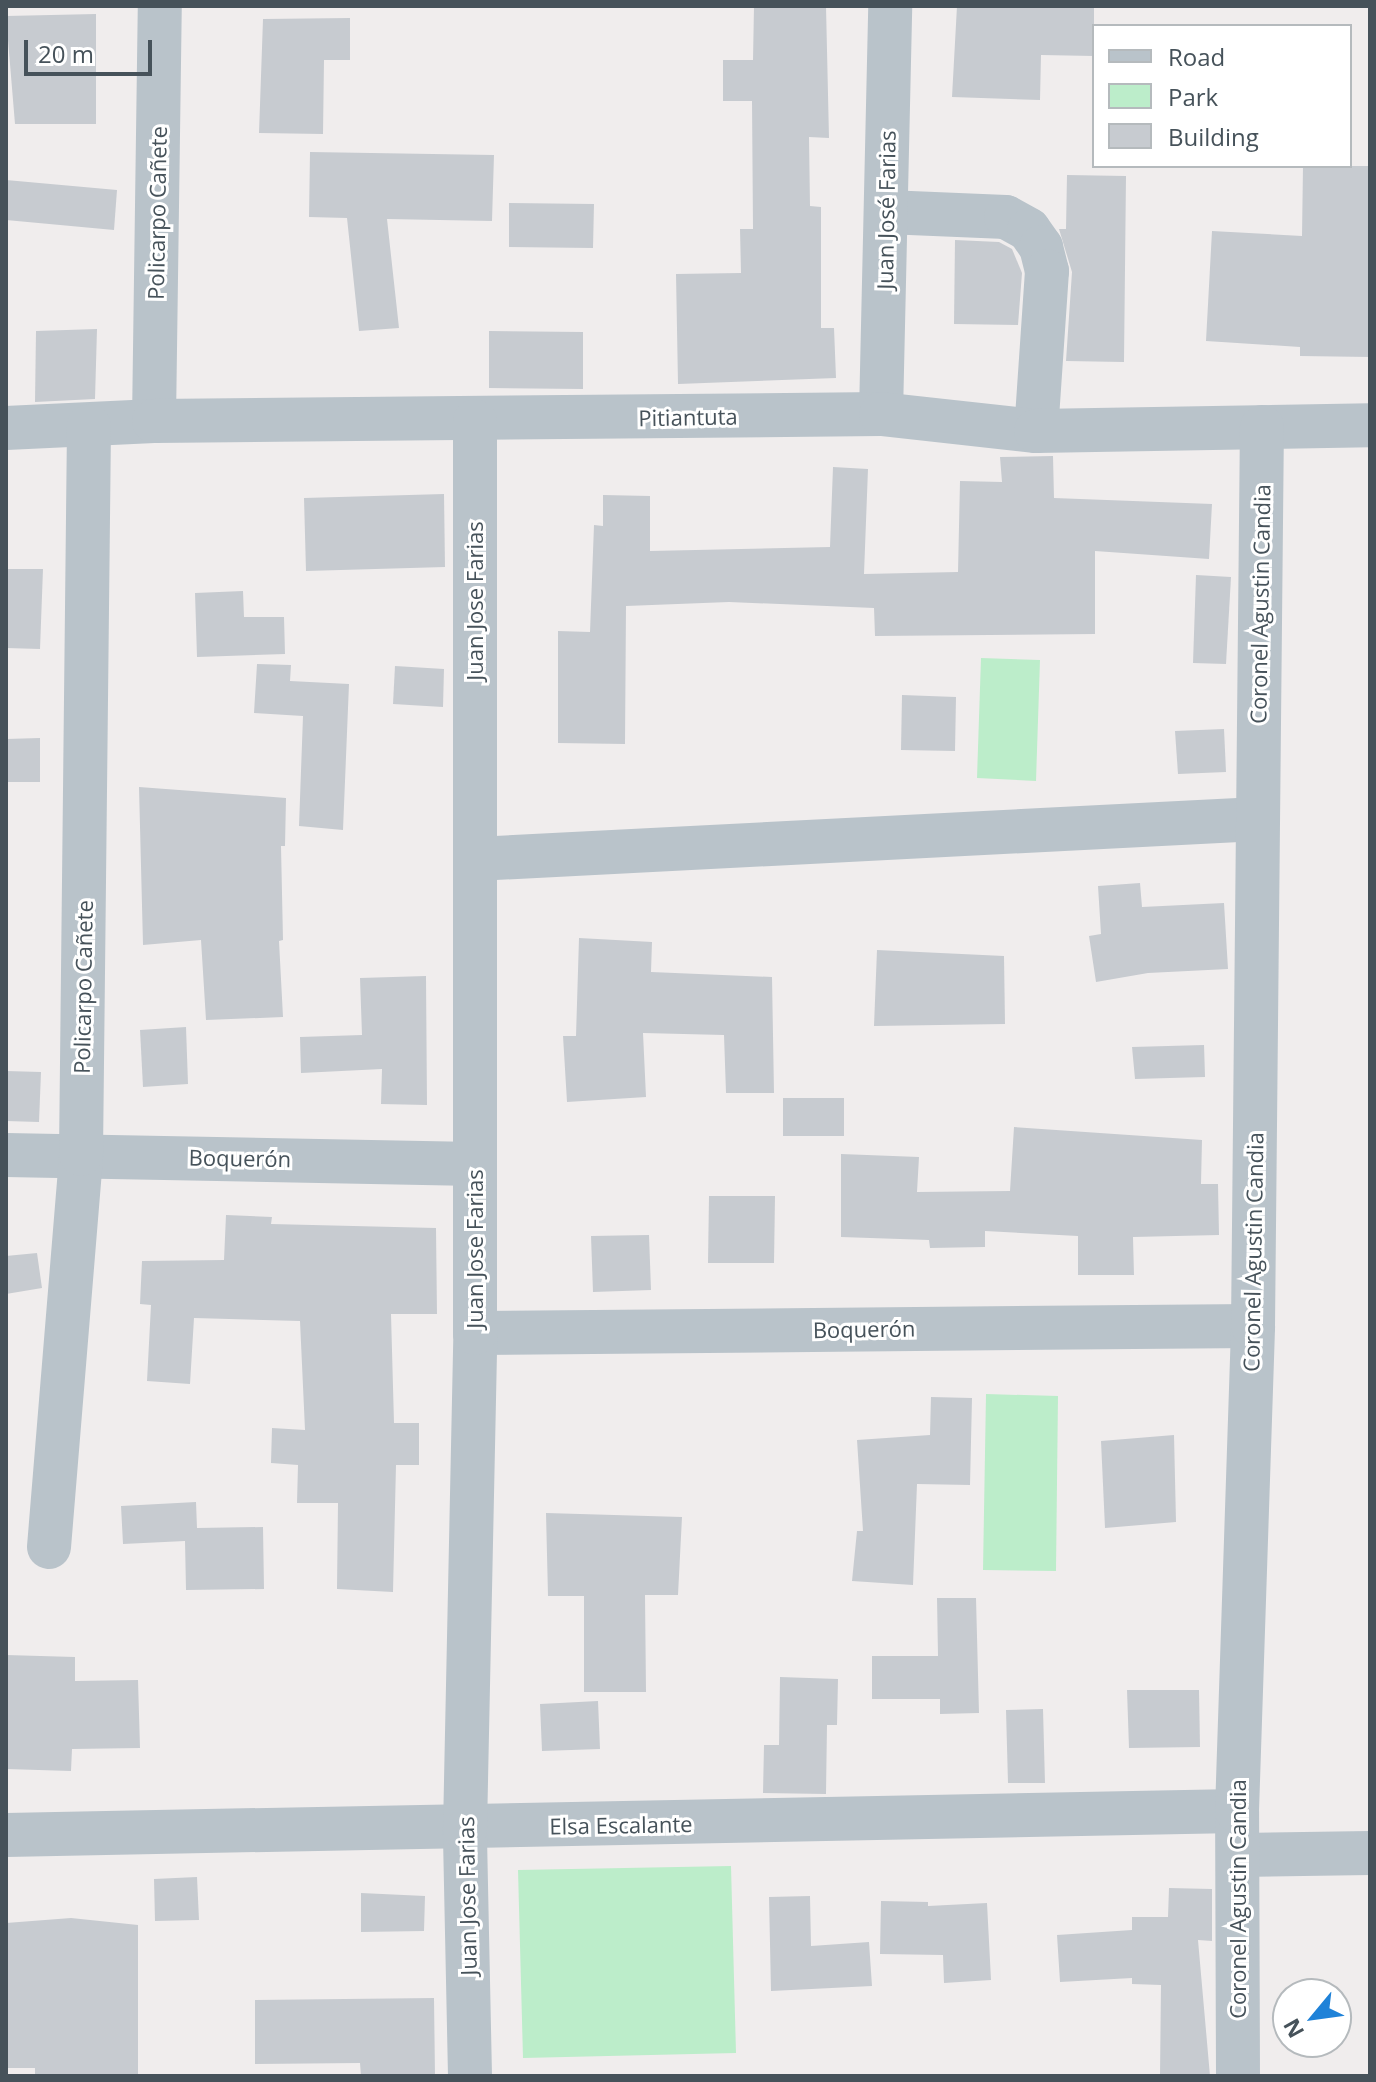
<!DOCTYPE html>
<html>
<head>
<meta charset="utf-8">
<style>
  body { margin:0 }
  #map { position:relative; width:1376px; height:2082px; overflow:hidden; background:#f0eded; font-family:"Open Sans",sans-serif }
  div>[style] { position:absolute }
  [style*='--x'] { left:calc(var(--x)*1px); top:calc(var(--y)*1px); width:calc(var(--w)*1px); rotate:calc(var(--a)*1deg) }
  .green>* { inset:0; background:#bcedca }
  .building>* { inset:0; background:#c7cbd0 }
  .minor>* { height:44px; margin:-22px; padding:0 22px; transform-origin:22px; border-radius:22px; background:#b9c3ca }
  span { translate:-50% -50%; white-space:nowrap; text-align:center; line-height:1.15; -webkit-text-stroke:6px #fff; paint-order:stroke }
  .street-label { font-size:22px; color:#46525a }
  .frame { position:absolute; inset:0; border:8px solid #46525a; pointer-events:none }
  .legend { position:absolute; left:1092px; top:24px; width:260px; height:144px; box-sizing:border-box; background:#fff; border:2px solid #b5babd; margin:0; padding:10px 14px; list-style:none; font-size:24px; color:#46525a }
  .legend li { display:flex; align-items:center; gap:16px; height:40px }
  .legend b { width:40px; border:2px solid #b5babd }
  .north { position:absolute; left:1272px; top:1978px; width:80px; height:80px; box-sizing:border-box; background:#fff; border:2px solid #b5babd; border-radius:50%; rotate:241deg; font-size:22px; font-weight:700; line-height:32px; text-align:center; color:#46525a }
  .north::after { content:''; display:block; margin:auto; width:28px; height:36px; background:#1f82d8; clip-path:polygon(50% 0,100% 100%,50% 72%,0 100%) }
  .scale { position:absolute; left:24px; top:40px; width:128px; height:36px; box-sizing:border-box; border:4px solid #46525a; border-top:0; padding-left:10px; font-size:24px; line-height:28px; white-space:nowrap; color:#46525a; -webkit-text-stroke:6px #fff; paint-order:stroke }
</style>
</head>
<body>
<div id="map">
  <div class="green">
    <div style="clip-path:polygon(981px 658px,1040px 660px,1036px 781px,977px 778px)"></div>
    <div style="clip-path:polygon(986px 1394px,1058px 1396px,1056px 1571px,983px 1570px)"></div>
    <div style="clip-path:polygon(731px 1866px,736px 2053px,523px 2058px,518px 1870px)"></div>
  </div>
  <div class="building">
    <div style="clip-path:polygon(754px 6px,826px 6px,829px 138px,809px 137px,810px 206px,821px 207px,821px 328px,834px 328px,836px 378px,678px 384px,676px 274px,741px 273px,740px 229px,753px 229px,752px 101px,723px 101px,723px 60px,753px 60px)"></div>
    <div style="clip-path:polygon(957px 6px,1094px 6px,1094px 56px,1041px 55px,1040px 100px,952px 97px)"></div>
    <div style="clip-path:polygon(96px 14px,96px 124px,15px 124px,6px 16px)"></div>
    <div style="clip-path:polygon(350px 18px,350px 60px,324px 60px,323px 134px,259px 133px,263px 19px)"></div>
    <div style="clip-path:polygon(310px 152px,494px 155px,492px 221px,387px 219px,399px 328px,359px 331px,347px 218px,309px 217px)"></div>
    <div style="clip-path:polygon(1303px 166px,1370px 166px,1370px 357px,1300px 356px,1300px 347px,1206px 341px,1212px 231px,1302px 236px)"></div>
    <div style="clip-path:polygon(1067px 175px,1126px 176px,1124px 362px,1066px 361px,1072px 272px,1059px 229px,1066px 229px)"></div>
    <div style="clip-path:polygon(6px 180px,117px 190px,114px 230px,6px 220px)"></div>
    <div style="clip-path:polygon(509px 203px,594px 204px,593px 248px,509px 247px)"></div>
    <div style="clip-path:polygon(955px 240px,999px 242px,1012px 249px,1022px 273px,1018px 325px,954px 324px)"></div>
    <div style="clip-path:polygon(97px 329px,95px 399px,35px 402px,36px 331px)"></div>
    <div style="clip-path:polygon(489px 331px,583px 332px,583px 389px,489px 388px)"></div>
    <div style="clip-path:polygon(1053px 456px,1054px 498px,1212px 504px,1209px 559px,1095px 551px,1095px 634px,875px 636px,874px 608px,729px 602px,626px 606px,625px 744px,558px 743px,558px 631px,590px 632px,594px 525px,603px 526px,603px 495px,650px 496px,650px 551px,830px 547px,833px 467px,868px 469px,864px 574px,958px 572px,960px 481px,1002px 482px,1000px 457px)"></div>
    <div style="clip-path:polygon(444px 494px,445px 567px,306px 571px,304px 498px)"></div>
    <div style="clip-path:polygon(6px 569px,43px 569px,40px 649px,6px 648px)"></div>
    <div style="clip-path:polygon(1196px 575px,1231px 577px,1226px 664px,1193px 663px)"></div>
    <div style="clip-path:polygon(243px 591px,244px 617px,284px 617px,285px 654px,197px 657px,195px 593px)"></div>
    <div style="clip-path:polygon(257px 664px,291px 665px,290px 681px,349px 684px,343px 830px,299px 826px,303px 716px,254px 713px)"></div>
    <div style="clip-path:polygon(395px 666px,444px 669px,443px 707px,393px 704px)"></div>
    <div style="clip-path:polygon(902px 695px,956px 697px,955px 751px,901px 750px)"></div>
    <div style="clip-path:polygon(1224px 729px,1226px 772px,1178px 774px,1175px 731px)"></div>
    <div style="clip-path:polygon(40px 738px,40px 782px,6px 782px,6px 739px)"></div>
    <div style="clip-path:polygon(139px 787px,286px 798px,285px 846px,281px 846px,283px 940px,279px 941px,283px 1017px,206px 1020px,201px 940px,143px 945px)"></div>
    <div style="clip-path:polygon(1140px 883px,1142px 907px,1224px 903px,1228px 969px,1148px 973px,1096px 982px,1089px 936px,1101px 934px,1098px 886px)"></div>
    <div style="clip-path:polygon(579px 938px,652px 942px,651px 972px,772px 977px,774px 1093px,726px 1093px,724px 1035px,643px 1033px,646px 1097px,567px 1102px,563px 1036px,576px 1036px)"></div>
    <div style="clip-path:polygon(877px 950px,1004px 956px,1005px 1024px,874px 1026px)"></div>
    <div style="clip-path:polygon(426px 976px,427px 1105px,381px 1104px,382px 1069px,301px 1073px,300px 1037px,362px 1035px,360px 978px)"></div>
    <div style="clip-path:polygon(186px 1027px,188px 1084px,143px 1087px,140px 1030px)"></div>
    <div style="clip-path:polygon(1204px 1045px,1205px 1077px,1135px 1079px,1132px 1047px)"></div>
    <div style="clip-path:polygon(6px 1071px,41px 1072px,39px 1122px,6px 1121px)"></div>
    <div style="clip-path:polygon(783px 1098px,844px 1098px,844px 1136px,783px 1136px)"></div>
    <div style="clip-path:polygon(1014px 1127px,1202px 1140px,1201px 1184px,1218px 1184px,1219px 1235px,1133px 1237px,1134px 1275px,1078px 1275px,1078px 1236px,985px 1231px,985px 1247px,930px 1248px,929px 1240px,841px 1237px,841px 1154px,919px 1157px,917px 1192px,1010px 1191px)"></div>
    <div style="clip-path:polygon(709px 1196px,775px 1196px,774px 1263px,708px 1263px)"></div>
    <div style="clip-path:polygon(226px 1215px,272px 1217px,271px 1224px,436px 1228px,437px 1314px,391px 1314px,394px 1423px,419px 1423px,419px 1465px,396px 1465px,393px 1592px,337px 1589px,338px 1503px,297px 1503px,298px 1465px,271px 1463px,272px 1428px,305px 1430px,300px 1321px,194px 1318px,190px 1384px,147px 1381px,151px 1305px,140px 1304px,142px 1261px,224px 1260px)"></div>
    <div style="clip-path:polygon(649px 1235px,651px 1290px,593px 1292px,591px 1236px)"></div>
    <div style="clip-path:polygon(37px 1253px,42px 1288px,6px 1294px,6px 1256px)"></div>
    <div style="clip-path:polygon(931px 1397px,972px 1398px,970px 1485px,917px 1484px,913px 1585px,852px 1581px,857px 1531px,863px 1531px,857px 1440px,930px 1435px)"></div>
    <div style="clip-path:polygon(1174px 1435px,1176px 1522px,1105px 1528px,1101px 1441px)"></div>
    <div style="clip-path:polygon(196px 1502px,197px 1528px,263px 1527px,264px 1589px,186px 1590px,185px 1541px,123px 1544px,121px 1506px)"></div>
    <div style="clip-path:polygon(546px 1513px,682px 1517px,678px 1595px,645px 1595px,646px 1692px,584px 1692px,584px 1596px,548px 1596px)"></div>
    <div style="clip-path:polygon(937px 1598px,976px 1598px,979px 1713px,940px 1714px,940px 1699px,872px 1699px,872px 1656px,938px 1656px)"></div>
    <div style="clip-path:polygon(6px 1655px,75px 1657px,75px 1681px,138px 1680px,140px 1748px,72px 1749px,71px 1771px,6px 1769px)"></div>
    <div style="clip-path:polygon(780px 1677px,838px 1679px,837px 1725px,827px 1725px,826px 1794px,763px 1793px,764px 1745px,779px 1745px)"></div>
    <div style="clip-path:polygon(1127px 1690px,1199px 1690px,1200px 1747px,1129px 1748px)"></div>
    <div style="clip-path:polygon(598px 1701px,600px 1749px,542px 1751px,540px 1704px)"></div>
    <div style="clip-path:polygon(1043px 1709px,1045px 1783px,1008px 1783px,1006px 1710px)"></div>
    <div style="clip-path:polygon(197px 1877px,199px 1920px,155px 1921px,154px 1879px)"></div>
    <div style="clip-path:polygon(1169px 1888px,1212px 1889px,1212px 1941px,1198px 1940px,1210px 2076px,1160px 2076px,1161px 1985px,1132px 1984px,1132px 1978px,1060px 1982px,1057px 1935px,1132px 1930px,1132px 1917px,1168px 1917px)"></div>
    <div style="clip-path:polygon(361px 1893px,425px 1896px,424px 1931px,361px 1932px)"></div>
    <div style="clip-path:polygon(810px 1896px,811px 1946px,869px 1942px,872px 1986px,771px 1991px,769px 1897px)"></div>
    <div style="clip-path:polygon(881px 1901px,928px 1902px,928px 1906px,987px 1903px,991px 1980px,944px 1983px,943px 1955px,880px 1954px)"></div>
    <div style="clip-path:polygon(71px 1918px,138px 1925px,138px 2076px,35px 2076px,35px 2068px,6px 2068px,6px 1923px)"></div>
    <div style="clip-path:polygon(434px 1998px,435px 2076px,361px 2076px,360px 2063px,255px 2064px,255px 2000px)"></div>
  </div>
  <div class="minor">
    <div style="--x:886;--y:212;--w:120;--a:2.4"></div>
    <div style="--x:1006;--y:217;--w:26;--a:29"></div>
    <div style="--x:1029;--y:230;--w:21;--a:55"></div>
    <div style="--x:1041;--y:247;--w:25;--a:76"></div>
    <div style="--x:1047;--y:271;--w:160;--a:93.9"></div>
    <div style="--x:881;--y:414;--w:408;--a:-88.7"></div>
    <div style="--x:154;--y:421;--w:415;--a:-89.2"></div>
    <div style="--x:6;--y:428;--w:148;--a:-2.7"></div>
    <div style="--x:154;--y:421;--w:727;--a:-0.55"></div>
    <div style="--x:881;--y:414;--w:156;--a:6.3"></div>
    <div style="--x:1036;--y:431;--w:334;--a:-1"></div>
    <div style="--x:476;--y:859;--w:783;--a:-2.93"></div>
    <div style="--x:6;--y:1155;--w:469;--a:1.1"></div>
    <div style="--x:475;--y:1333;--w:778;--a:-0.52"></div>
    <div style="--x:49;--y:1547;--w:394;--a:-85.3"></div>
    <div style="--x:81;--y:1154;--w:728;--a:-89.37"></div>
    <div style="--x:6;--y:1835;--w:1231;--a:-1.12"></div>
    <div style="--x:1239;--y:1855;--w:131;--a:-0.9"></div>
    <div style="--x:470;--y:2076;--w:247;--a:-91.2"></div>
    <div style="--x:465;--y:1829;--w:496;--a:-88.8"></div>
    <div style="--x:475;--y:1333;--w:912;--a:-90"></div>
    <div style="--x:1238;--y:2076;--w:265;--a:-90.2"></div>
    <div style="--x:1237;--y:1811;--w:485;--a:-88.1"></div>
    <div style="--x:1253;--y:1326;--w:899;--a:-89.43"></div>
  </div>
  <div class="street-label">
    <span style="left:886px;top:210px;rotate:-89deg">Juan José Farias</span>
    <span style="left:157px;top:213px;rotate:-89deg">Policarpo Cañete</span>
    <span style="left:688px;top:417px;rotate:-1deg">Pitiantuta</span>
    <span style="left:475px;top:601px;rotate:-90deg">Juan Jose Farias</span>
    <span style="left:1260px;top:604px;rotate:-89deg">Coronel Agustin Candia</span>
    <span style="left:83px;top:987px;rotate:-89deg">Policarpo Cañete</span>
    <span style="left:240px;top:1158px;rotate:1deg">Boquerón</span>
    <span style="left:475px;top:1249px;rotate:-90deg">Juan Jose Farias</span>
    <span style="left:1253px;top:1252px;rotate:-89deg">Coronel Agustin Candia</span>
    <span style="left:864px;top:1329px;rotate:-1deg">Boquerón</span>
    <span style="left:621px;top:1825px;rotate:-1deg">Elsa Escalante</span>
    <span style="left:467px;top:1896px;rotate:-91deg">Juan Jose Farias</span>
    <span style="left:1238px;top:1899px;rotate:-90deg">Coronel Agustin Candia</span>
  </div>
  <div class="frame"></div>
  <ul class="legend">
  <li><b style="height:10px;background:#b9c3ca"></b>Road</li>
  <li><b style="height:22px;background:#bcedca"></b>Park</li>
  <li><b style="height:22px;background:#c7cbd0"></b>Building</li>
  </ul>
  <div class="north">N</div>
  <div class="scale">20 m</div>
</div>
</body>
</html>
